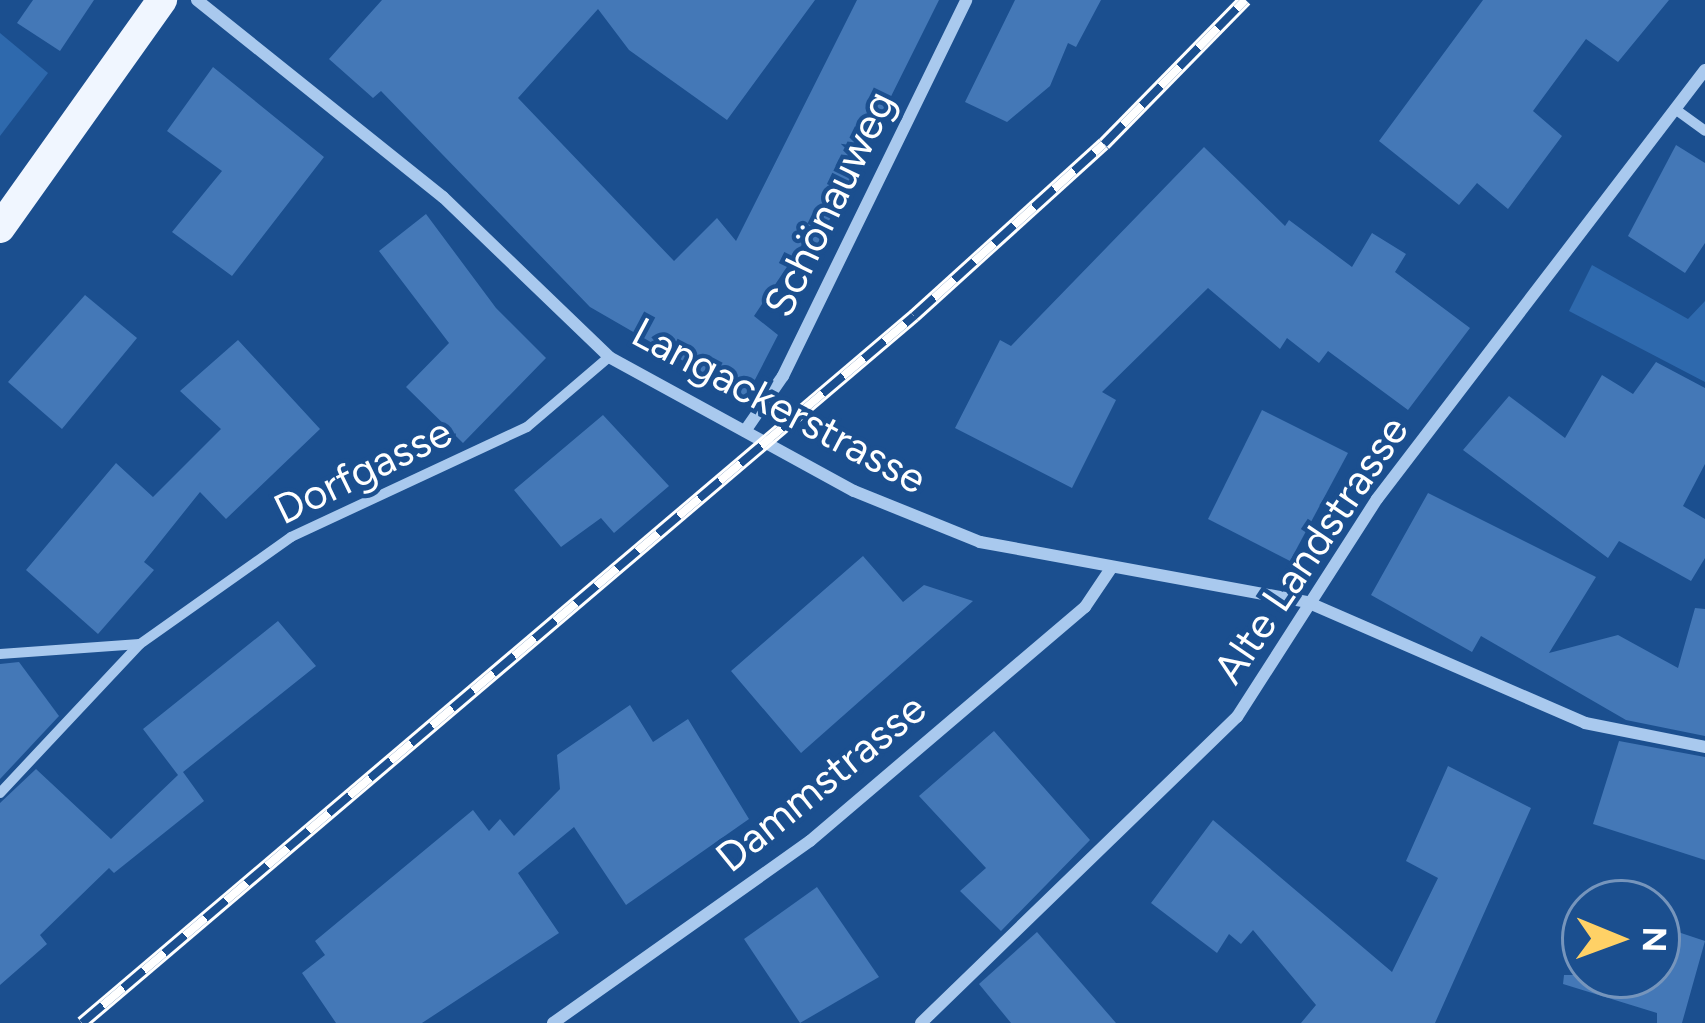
<!DOCTYPE html>
<html>
<head>
<meta charset="utf-8">
<style>
  body { margin:0 }
  #map { position:relative; width:1705px; height:1023px; overflow:hidden; background:#1b4f8f; font-family:Figtree,sans-serif }
  div>[style] { position:absolute }
  [style*='--x'] { left:calc(var(--x)*1px); top:calc(var(--y)*1px); width:calc(var(--w)*1px); rotate:calc(var(--a)*1deg) }
  .green>* { inset:0; background:#2e69ad }
  .building>* { inset:0; background:#4478b7 }
  .pedestrian>* { height:10px; margin:-5px; padding:0 5px; transform-origin:5px; border-radius:5px; background:#a9c9ee }
  .minor>* { height:12px; margin:-6px; padding:0 6px; transform-origin:6px; border-radius:6px; background:#a9c9ee }
  .primary>* { height:30px; margin:-15px; padding:0 15px; transform-origin:15px; border-radius:15px; background:#f0f6ff }
  .rail>* { height:14px; margin-top:-7px; transform-origin:0; background:repeating-linear-gradient(90deg,#1b4f8f 0 27px,#fff 0 54px); box-sizing:border-box; border-block:3px solid #fff }
  span { translate:-50% -50%; white-space:nowrap; text-align:center; line-height:1.15; -webkit-text-stroke:9px #1b4f8f; paint-order:stroke }
  .street-label { font-size:42px; color:#fff }
  .north { position:absolute; left:1561px; top:879px; width:120px; height:120px; box-sizing:border-box; background:#1b4f8f; border:3px solid #7695bc; border-radius:50%; rotate:91deg; font-size:33px; font-weight:700; line-height:48px; text-align:center; color:#fff }
  .north::after { content:''; display:block; margin:auto; width:42px; height:54px; background:#ffd166; clip-path:polygon(50% 0,100% 100%,50% 72%,0 100%) }
</style>
</head>
<body>
<div id="map">
  <div class="green">
    <div style="clip-path:polygon(0 33px,48px 73px,0 136px)"></div>
    <div style="clip-path:polygon(1592px 265px,1688px 319px,1705px 301px,1705px 382px,1569px 311px)"></div>
  </div>
  <div class="building">
    <div style="clip-path:polygon(33px 0,94px 0,60px 51px,17px 23px)"></div>
    <div style="clip-path:polygon(382px 0,815px 0,727px 120px,629px 50px,598px 9px,518px 98px,674px 261px,717px 218px,736px 241px,857px 0,939px 0,815px 249px,803px 243px,754px 316px,778px 335px,746px 397px,590px 307px,381px 91px,373px 98px,329px 59px)"></div>
    <div style="clip-path:polygon(1015px 0,1101px 0,1076px 47px,1068px 43px,1050px 86px,1007px 122px,965px 102px)"></div>
    <div style="clip-path:polygon(1483px 0,1669px 0,1618px 62px,1586px 39px,1533px 111px,1562px 136px,1508px 209px,1477px 183px,1459px 205px,1379px 141px)"></div>
    <div style="clip-path:polygon(213px 67px,324px 157px,232px 276px,172px 232px,222px 171px,167px 131px)"></div>
    <div style="clip-path:polygon(1676px 145px,1705px 163px,1705px 243px,1685px 273px,1628px 236px)"></div>
    <div style="clip-path:polygon(1204px 147px,1285px 226px,1289px 220px,1352px 267px,1372px 233px,1406px 254px,1395px 272px,1470px 328px,1408px 410px,1328px 351px,1319px 363px,1287px 338px,1280px 349px,1208px 288px,1102px 392px,1116px 400px,1072px 488px,955px 428px,1000px 340px,1011px 346px)"></div>
    <div style="clip-path:polygon(426px 214px,496px 308px,546px 358px,463px 443px,406px 387px,449px 343px,379px 251px)"></div>
    <div style="clip-path:polygon(85px 295px,137px 338px,62px 429px,8px 382px)"></div>
    <div style="clip-path:polygon(238px 340px,320px 429px,226px 519px,200px 492px,144px 562px,154px 570px,98px 634px,26px 570px,116px 463px,153px 497px,221px 429px,180px 391px)"></div>
    <div style="clip-path:polygon(1656px 362px,1705px 388px,1705px 464px,1683px 506px,1705px 519px,1705px 558px,1691px 581px,1619px 541px,1608px 558px,1463px 450px,1509px 396px,1565px 438px,1602px 375px,1633px 394px)"></div>
    <div style="clip-path:polygon(1262px 410px,1348px 453px,1290px 561px,1208px 519px)"></div>
    <div style="clip-path:polygon(603px 415px,669px 486px,614px 533px,601px 518px,561px 547px,514px 490px)"></div>
    <div style="clip-path:polygon(1428px 493px,1596px 577px,1549px 653px,1618px 635px,1678px 668px,1695px 608px,1705px 609px,1705px 736px,1626px 720px,1481px 636px,1472px 652px,1371px 595px)"></div>
    <div style="clip-path:polygon(863px 556px,903px 602px,924px 585px,973px 601px,801px 753px,731px 671px)"></div>
    <div style="clip-path:polygon(278px 621px,316px 666px,183px 772px,204px 801px,114px 873px,109px 868px,40px 935px,47px 944px,0 985px,0 803px,36px 769px,111px 839px,178px 775px,143px 729px)"></div>
    <div style="clip-path:polygon(19px 662px,59px 716px,0 779px,0 664px)"></div>
    <div style="clip-path:polygon(630px 705px,653px 742px,688px 719px,749px 819px,626px 905px,574px 827px,518px 873px,559px 933px,422px 1023px,336px 1023px,302px 973px,325px 955px,315px 941px,473px 810px,489px 831px,500px 819px,514px 836px,560px 789px,557px 755px)"></div>
    <div style="clip-path:polygon(994px 731px,1090px 840px,1001px 931px,960px 891px,986px 868px,919px 796px)"></div>
    <div style="clip-path:polygon(1619px 741px,1705px 757px,1705px 860px,1593px 824px)"></div>
    <div style="clip-path:polygon(1448px 766px,1531px 808px,1435px 1023px,1301px 1023px,1316px 1005px,1253px 930px,1241px 944px,1229px 934px,1217px 953px,1151px 903px,1213px 820px,1392px 972px,1438px 878px,1406px 861px)"></div>
    <div style="clip-path:polygon(817px 887px,879px 977px,800px 1023px,744px 939px)"></div>
    <div style="clip-path:polygon(1657px 925px,1705px 941px,1682px 1023px,1657px 1023px,1657px 1013px,1563px 984px,1564px 975px,1657px 975px)"></div>
    <div style="clip-path:polygon(1037px 932px,1116px 1023px,1011px 1023px,979px 984px)"></div>
  </div>
  <div class="pedestrian">
    <div style="--x:1675;--y:109;--w:37;--a:36"></div>
    <div style="--x:0;--y:654;--w:140;--a:-4.1"></div>
    <div style="--x:140;--y:644;--w:185;--a:-35.3"></div>
    <div style="--x:291;--y:537;--w:260;--a:-25"></div>
    <div style="--x:527;--y:427;--w:108;--a:-40.5"></div>
    <div style="--x:0;--y:793;--w:204;--a:-46.8"></div>
  </div>
  <div class="minor">
    <div style="--x:197;--y:0;--w:315;--a:38.7"></div>
    <div style="--x:443;--y:197;--w:231;--a:43.9"></div>
    <div style="--x:609;--y:357;--w:279;--a:28.7"></div>
    <div style="--x:854;--y:491;--w:136;--a:22"></div>
    <div style="--x:980;--y:542;--w:332;--a:10.4"></div>
    <div style="--x:1307;--y:602;--w:303;--a:23.5"></div>
    <div style="--x:1585;--y:723;--w:122;--a:11.3"></div>
    <div style="--x:745;--y:431;--w:67;--a:-55.4"></div>
    <div style="--x:783;--y:376;--w:418;--a:-64"></div>
    <div style="--x:553;--y:1023;--w:315;--a:-35.3"></div>
    <div style="--x:810;--y:841;--w:361;--a:-40.4"></div>
    <div style="--x:1085;--y:607;--w:45;--a:-56"></div>
    <div style="--x:921;--y:1023;--w:440;--a:-44.1"></div>
    <div style="--x:1237;--y:717;--w:259;--a:-57.3"></div>
    <div style="--x:1377;--y:499;--w:540;--a:-52.6"></div>
  </div>
  <div class="primary">
    <div style="--x:0;--y:228;--w:280;--a:-54.6"></div>
  </div>
  <div class="rail">
    <div style="--x:82;--y:1023;--w:1092;--a:-40.36"></div>
    <div style="--x:914;--y:316;--w:256;--a:-42.2"></div>
    <div style="--x:1104;--y:144;--w:202;--a:-45.6"></div>
  </div>
  <div class="street-label">
    <span style="left:830px;top:204px;rotate:-64deg">Schönauweg</span>
    <span style="left:779px;top:406px;rotate:28deg">Langackerstrasse</span>
    <span style="left:363px;top:471px;rotate:-26deg">Dorfgasse</span>
    <span style="left:1311px;top:550px;rotate:-56deg">Alte Landstrasse</span>
    <span style="left:821px;top:783px;rotate:-39deg">Dammstrasse</span>
  </div>
  <div class="north">N</div>
</div>
</body>
</html>
